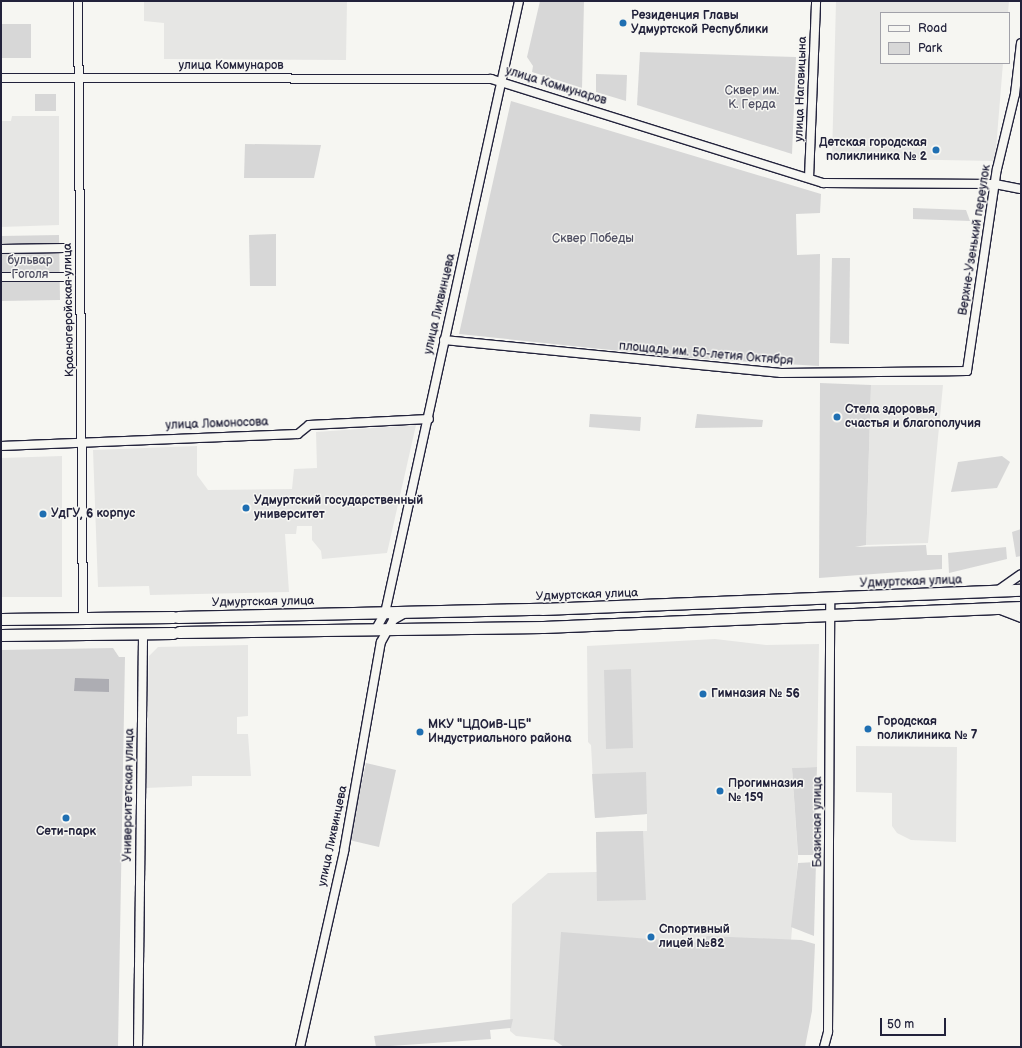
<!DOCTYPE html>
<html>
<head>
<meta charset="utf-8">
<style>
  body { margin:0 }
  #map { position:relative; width:1022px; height:1048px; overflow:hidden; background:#f6f6f2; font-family:"Balsamiq Sans",sans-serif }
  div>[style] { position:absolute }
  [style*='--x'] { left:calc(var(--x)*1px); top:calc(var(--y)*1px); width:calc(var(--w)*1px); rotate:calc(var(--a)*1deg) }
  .built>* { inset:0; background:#e6e6e4 }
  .green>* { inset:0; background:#d7d7d7 }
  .water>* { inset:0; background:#adadb3 }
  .roads { filter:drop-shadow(1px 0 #22223b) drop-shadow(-1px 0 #22223b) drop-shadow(0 1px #22223b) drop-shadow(0 -1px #22223b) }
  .minor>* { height:8px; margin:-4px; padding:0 4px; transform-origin:4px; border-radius:4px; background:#f6f6f2 }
  .major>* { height:11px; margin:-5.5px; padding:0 5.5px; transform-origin:5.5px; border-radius:5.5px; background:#f6f6f2 }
  .dots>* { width:11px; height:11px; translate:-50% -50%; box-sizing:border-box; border:2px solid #f6f6f2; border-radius:50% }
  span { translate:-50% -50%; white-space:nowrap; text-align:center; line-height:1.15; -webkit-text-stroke:3px #f6f6f2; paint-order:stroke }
  .poi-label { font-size:12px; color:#22223b; font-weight:700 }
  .left { translate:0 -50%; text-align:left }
  .right { translate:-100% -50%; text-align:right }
  .street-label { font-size:12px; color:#22223b }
  .park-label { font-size:12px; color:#4f4f62 }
  .frame { position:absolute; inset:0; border:2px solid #22223b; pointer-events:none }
  .legend { position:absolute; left:880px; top:12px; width:130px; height:52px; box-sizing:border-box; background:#f6f6f2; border:1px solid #a1a1a9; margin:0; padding:5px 7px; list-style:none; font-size:12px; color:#22223b }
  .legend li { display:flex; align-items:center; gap:8px; height:20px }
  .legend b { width:20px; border:1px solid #a1a1a9 }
  .scale { position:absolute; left:880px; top:1018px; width:66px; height:18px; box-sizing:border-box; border:2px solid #22223b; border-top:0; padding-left:5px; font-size:12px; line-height:14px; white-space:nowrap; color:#22223b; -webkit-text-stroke:3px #f6f6f2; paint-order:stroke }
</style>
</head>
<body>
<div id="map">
  <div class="built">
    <div style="clip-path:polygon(144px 1px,347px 1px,346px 60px,164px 59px,164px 23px,144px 21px)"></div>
    <div style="clip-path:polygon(836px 1px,1009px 1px,1008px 13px,881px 13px,881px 63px,1003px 63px,995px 161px,832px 158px)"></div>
    <div style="clip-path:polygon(12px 116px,59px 116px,59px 225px,1px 227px,1px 121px,11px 121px)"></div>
    <div style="clip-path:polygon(871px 385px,943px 385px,928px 543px,866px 545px)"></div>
    <div style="clip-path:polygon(416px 425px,387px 553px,322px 559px,321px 551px,312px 540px,312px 526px,297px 526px,296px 534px,285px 534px,289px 592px,150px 595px,149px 586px,98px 587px,93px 450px,197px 446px,197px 475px,208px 490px,292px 489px,294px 469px,317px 468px,316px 432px)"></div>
    <div style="clip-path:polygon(62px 456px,62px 597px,1px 597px,1px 458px)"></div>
    <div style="clip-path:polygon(715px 639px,766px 645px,819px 644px,817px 767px,792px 768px,798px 858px,782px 1047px,554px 1040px,516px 1036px,510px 1031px,512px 904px,548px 873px,597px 872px,596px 832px,647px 831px,647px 814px,595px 818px,591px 745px,588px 742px,587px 646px)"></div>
    <div style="clip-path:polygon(248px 645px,248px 716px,237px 717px,237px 734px,248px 734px,251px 776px,192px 776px,192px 786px,146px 788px,149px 656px,158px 647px)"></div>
    <div style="clip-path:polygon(856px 746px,957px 747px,956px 842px,911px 840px,897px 833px,892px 826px,892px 793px,856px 792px)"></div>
  </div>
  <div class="green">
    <div style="clip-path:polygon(540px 1px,584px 1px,582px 88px,532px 72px,533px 66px,527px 57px)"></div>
    <div style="clip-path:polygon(1px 24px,31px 24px,31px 58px,1px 58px)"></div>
    <div style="clip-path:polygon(640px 52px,796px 57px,792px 154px,637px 105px)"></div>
    <div style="clip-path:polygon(596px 74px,627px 75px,626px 101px,596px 92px)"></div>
    <div style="clip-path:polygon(35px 94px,56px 94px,56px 111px,35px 111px)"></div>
    <div style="clip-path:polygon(511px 101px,821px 194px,820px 213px,796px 214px,797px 255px,820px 254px,819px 366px,688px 358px,459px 334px)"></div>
    <div style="clip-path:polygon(245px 144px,321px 145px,314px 178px,244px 178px)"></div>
    <div style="clip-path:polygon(913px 208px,966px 210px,970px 221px,913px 219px)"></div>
    <div style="clip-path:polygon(276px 234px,276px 286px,250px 286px,249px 235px)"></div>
    <div style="clip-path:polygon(59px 235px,60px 300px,1px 301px,1px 236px)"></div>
    <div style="clip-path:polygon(832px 258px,850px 258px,849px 344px,830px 343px)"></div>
    <div style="clip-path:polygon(820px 383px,871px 385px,866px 545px,855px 547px,926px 545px,927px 555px,942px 555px,942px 569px,819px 578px)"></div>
    <div style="clip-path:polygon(590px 414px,641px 417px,640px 431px,589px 427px)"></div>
    <div style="clip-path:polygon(697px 414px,763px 420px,762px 427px,695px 428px)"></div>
    <div style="clip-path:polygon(1002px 456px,1010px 462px,997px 488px,951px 492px,958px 462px)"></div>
    <div style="clip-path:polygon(1021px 529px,1021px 556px,1016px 557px,1012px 532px)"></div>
    <div style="clip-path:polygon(1006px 547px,1007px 559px,949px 573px,948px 553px)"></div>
    <div style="clip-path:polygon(113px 648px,119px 657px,125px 657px,118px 1047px,1px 1047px,1px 650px)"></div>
    <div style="clip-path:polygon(631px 669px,633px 748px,606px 749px,604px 670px)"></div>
    <div style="clip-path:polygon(366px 763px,396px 770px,379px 847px,349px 840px)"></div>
    <div style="clip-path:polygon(817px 767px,814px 855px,798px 855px,792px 768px)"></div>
    <div style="clip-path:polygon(646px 772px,647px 814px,595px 818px,592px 774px)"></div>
    <div style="clip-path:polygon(643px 831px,646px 900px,597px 901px,596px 832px)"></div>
    <div style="clip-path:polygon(816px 862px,814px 936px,791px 927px,798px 863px)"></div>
    <div style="clip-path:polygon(561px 932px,700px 943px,707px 936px,801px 940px,815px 944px,812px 1011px,805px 1047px,564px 1047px,554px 1040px)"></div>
    <div style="clip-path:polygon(513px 1019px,511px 1028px,490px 1030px,491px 1039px,376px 1047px,374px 1036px)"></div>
  </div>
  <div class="water">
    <div style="clip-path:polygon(75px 678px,109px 679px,109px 692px,74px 691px)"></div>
  </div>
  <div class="roads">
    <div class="minor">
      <div style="--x:78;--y:1;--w:617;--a:89.54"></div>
      <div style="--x:1;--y:78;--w:490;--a:0.1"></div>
      <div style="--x:491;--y:79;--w:348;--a:17.4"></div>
      <div style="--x:823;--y:183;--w:172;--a:0.3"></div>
      <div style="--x:995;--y:184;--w:26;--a:11"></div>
      <div style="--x:809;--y:178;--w:177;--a:-87.7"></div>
      <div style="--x:1;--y:249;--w:63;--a:-0.9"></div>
      <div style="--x:1;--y:277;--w:63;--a:0"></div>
      <div style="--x:444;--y:340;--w:339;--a:5.6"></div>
      <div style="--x:781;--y:373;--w:186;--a:-0.6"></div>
      <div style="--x:967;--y:371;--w:204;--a:-81.6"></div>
      <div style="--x:997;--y:169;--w:77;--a:-76.5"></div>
      <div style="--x:1015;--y:94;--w:51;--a:-83.3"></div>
      <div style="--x:1;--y:446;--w:297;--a:-2.3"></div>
      <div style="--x:298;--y:434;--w:14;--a:-39"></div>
      <div style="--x:309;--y:425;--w:120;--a:-2.9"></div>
      <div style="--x:997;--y:591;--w:29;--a:-35"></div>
      <div style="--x:998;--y:609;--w:25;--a:21"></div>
      <div style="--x:376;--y:629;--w:18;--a:-61"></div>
      <div style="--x:385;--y:613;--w:626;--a:-77.65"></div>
      <div style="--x:138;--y:1047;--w:414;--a:-89.3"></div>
      <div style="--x:300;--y:1047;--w:201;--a:-77.3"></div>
      <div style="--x:344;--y:851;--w:212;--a:-80"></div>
      <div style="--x:381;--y:642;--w:25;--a:-61"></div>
      <div style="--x:393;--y:620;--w:14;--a:-30"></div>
      <div style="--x:824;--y:1047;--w:16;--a:-75"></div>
      <div style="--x:828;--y:1032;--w:435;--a:-89.7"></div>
    </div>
    <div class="major">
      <div style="--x:178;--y:617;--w:364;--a:-1.3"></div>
      <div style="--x:542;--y:609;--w:479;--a:-2.3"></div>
      <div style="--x:1;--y:619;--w:172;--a:-0.7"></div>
      <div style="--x:179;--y:632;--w:364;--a:-0.8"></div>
      <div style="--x:543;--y:627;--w:478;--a:-2.4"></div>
      <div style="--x:1;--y:635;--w:172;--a:-0.7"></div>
    </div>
  </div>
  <div class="dots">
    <div style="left:623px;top:23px;background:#1f6fb2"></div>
    <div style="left:936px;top:150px;background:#1f6fb2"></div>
    <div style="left:837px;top:417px;background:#1f6fb2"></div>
    <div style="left:246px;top:508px;background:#1f6fb2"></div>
    <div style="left:43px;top:514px;background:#1f6fb2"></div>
    <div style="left:703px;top:694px;background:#1f6fb2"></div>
    <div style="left:868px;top:729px;background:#1f6fb2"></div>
    <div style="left:420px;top:732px;background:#1f6fb2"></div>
    <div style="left:720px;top:791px;background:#1f6fb2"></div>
    <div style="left:66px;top:818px;background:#1f6fb2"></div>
    <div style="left:651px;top:937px;background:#1f6fb2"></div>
  </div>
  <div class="poi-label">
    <span class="left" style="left:631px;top:23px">Резиденция Главы<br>Удмуртской Республики</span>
    <span class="right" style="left:927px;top:150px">Детская городская<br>поликлиника № 2</span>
    <span class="left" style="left:845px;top:417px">Стела здоровья,<br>счастья и благополучия</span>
    <span class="left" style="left:254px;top:508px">Удмуртский государственный<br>университет</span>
    <span class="left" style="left:51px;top:514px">УдГУ, 6 корпус</span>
    <span class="left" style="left:711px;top:694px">Гимназия № 56</span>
    <span class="left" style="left:877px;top:729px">Городская<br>поликлиника № 7</span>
    <span class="left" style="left:428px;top:732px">МКУ "ЦДОиВ-ЦБ"<br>Индустриального района</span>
    <span class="left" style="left:728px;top:791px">Прогимназия<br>№ 159</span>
    <span style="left:66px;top:832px">Сети-парк</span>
    <span class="left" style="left:659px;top:937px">Спортивный<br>лицей №82</span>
  </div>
  <div class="street-label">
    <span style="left:231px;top:66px">улица Коммунаров</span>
    <span style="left:556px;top:86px;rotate:17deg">улица Коммунаров</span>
    <span style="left:801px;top:89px;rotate:-88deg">улица Наговицына</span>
    <span style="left:975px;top:240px;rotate:-81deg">Верхне-Узенький переулок</span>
    <span style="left:440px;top:304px;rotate:-77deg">улица Лихвинцева</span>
    <span style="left:69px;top:310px;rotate:-91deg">Красногеройская улица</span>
    <span style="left:706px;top:354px;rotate:5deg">площадь им. 50-летия Октября</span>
    <span style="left:217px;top:424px;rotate:-2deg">улица Ломоносова</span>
    <span style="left:911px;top:582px;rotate:-2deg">Удмуртская улица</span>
    <span style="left:587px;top:595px;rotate:-2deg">Удмуртская улица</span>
    <span style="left:263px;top:602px;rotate:-1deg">Удмуртская улица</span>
    <span style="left:129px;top:795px;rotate:-89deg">Университетская улица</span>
    <span style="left:818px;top:822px;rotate:-90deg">Базисная улица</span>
    <span style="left:333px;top:836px;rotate:-78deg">улица Лихвинцева</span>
  </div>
  <div class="park-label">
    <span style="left:752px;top:98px">Сквер им.<br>К. Герда</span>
    <span style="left:593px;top:239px">Сквер Победы</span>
    <span style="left:30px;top:268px">бульвар<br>Гоголя</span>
  </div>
  <div class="frame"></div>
  <ul class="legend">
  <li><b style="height:5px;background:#f6f6f2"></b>Road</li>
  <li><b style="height:11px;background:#d7d7d7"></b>Park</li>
  </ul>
  <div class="scale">50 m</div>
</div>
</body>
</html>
